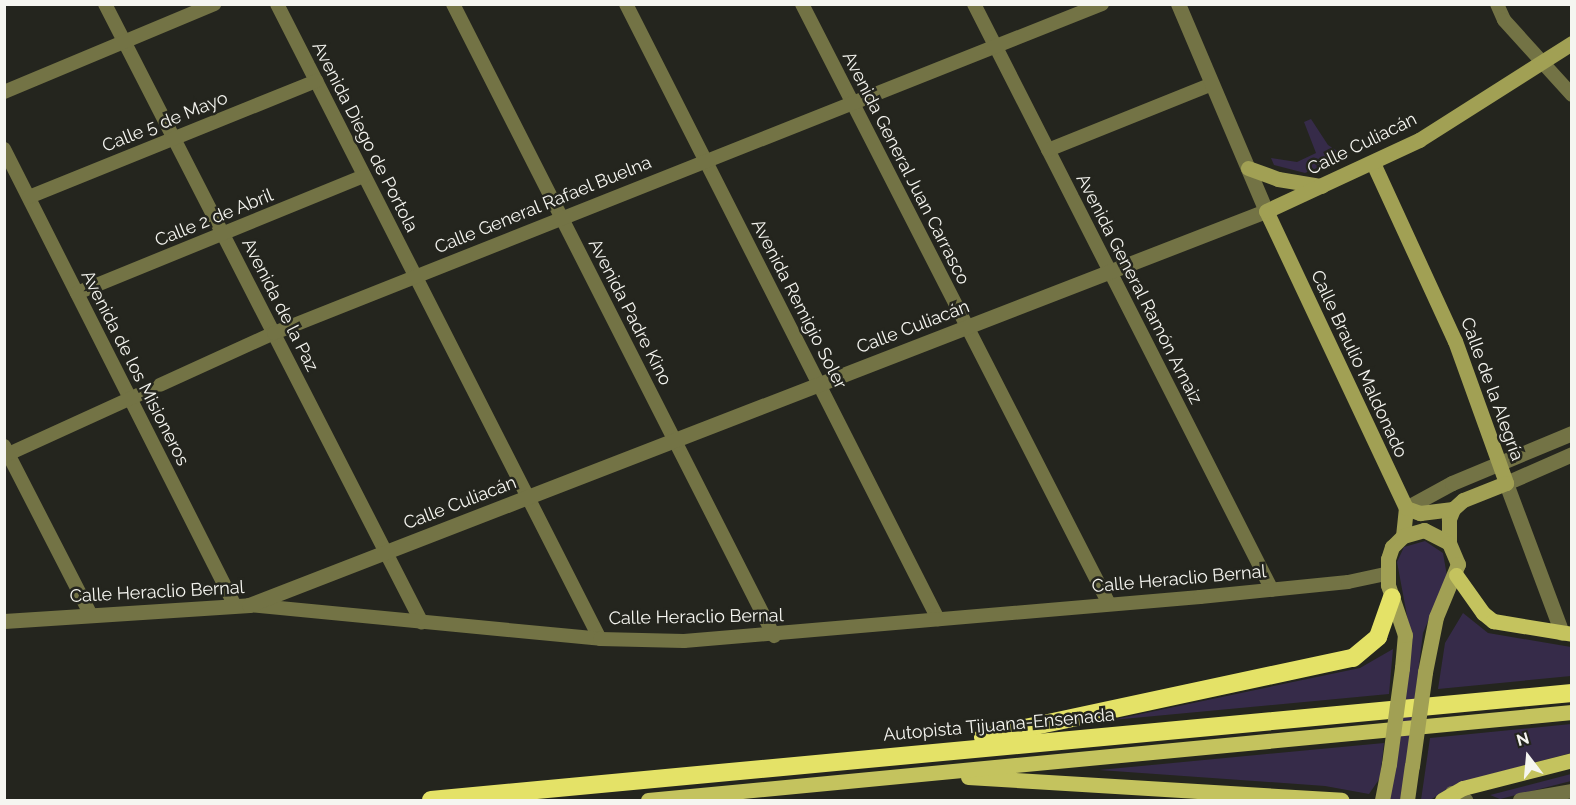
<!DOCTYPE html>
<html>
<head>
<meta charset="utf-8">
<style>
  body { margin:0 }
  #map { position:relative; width:1576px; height:805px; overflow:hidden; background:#24251e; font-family:Raleway,sans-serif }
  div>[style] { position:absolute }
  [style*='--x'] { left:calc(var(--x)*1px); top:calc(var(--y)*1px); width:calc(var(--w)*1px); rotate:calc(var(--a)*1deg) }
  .green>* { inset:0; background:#362b49 }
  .minor>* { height:14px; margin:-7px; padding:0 7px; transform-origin:7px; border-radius:7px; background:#737345 }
  .tertiary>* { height:15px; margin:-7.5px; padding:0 7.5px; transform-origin:7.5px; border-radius:7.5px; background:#737345 }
  .secondary>* { height:15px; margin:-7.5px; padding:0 7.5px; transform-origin:7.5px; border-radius:7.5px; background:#a1a054 }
  .primary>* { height:15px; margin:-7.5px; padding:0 7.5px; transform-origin:7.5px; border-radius:7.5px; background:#c4c35e }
  .motorway>* { height:18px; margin:-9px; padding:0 9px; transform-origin:9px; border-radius:9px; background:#e4e267 }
  .secondary-bridge>* { height:15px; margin:-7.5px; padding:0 7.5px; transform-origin:7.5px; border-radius:7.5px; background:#a1a054 }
  span { translate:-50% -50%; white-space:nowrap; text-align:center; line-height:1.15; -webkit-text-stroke:5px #24251e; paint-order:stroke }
  .street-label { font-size:18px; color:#f5f5f0 }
  .frame { position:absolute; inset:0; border:6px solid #f5f5f0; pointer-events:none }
  .north { position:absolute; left:1498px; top:727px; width:60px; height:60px; -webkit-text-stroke:4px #24251e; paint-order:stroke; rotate:344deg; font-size:16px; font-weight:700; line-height:24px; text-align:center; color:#f5f5f0 }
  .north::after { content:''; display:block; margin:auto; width:21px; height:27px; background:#f5f5f0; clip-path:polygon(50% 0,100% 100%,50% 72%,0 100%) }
</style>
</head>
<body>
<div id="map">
  <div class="green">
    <div style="clip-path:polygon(1311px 119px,1328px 145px,1345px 156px,1305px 173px,1274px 165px,1271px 158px,1297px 162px,1316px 153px,1304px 122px)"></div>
    <div style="clip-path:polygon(1425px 541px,1443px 553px,1447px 576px,1423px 633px,1402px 800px,1388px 800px,1410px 632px,1397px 562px,1404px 547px)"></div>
    <div style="clip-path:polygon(1463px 613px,1488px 633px,1571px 647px,1571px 676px,1438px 689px,1445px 643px)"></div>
    <div style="clip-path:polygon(1393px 649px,1389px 694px,1112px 720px,1360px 668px)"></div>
    <div style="clip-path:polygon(1571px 724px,1571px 753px,1458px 783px,1430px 800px,1421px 800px,1430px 738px)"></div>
    <div style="clip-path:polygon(1384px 743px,1380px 778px,1369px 794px,1325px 786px,1099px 770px)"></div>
    <div style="clip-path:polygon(1571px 774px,1571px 781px,1500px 799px,1490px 795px)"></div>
  </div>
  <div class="minor">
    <div style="--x:105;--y:4;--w:695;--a:62.88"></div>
    <div style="--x:277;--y:4;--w:712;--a:63.04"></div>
    <div style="--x:453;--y:4;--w:709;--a:63.07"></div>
    <div style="--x:626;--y:4;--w:690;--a:63.1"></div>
    <div style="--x:802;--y:4;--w:674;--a:62.9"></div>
    <div style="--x:974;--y:4;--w:657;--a:63.05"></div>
    <div style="--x:1497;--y:4;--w:17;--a:66"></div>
    <div style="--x:1504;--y:20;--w:101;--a:47.8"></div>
    <div style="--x:4;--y:92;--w:228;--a:-22.7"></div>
    <div style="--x:4;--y:149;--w:510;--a:63.18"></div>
    <div style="--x:1048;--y:150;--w:177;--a:-21.9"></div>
    <div style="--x:29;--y:197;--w:310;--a:-22"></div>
    <div style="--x:77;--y:293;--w:310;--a:-22.2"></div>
    <div style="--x:4;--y:446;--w:190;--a:62.8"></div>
    <div style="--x:4;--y:456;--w:297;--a:-24.5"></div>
    <div style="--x:274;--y:333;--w:891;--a:-21.67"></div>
    <div style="--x:249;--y:605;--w:353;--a:5.5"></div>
    <div style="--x:600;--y:639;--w:84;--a:1.4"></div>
    <div style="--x:684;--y:641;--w:518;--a:-4.87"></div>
    <div style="--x:1200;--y:597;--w:149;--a:-5.8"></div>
    <div style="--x:1348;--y:582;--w:40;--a:-12"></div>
    <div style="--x:1452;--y:793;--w:16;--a:27"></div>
    <div style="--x:1520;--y:800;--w:53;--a:-9.8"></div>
  </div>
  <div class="tertiary">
    <div style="--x:1406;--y:508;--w:52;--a:-28.5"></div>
    <div style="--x:1452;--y:483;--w:130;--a:-22.6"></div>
    <div style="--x:4;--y:621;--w:246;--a:-3.7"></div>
    <div style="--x:249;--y:605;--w:1091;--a:-21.18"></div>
    <div style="--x:1266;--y:211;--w:225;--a:-113"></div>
    <div style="--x:1562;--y:633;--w:160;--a:-110.5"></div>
    <div style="--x:1506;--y:483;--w:72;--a:-23.7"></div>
  </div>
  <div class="secondary">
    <div style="--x:1373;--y:163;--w:196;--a:65.3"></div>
    <div style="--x:1455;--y:341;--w:151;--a:70.2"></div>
    <div style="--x:1506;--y:483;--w:46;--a:158.4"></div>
    <div style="--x:1463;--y:500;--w:13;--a:138"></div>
    <div style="--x:1453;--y:509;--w:11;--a:112"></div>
    <div style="--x:1449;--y:519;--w:24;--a:90"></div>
    <div style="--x:1248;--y:168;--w:32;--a:20"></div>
    <div style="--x:1278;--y:179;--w:44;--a:9.2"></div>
    <div style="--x:1406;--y:508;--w:15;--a:20"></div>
    <div style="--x:1420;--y:513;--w:33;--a:-7"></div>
    <div style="--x:1403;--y:536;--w:28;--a:-84"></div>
    <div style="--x:1406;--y:508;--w:328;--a:-115.2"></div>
    <div style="--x:1266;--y:211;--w:169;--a:-24.9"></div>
    <div style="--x:1419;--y:140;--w:181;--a:-32.4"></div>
    <div style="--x:1402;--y:668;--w:33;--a:-85"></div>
    <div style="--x:1405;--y:635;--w:53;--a:-108.8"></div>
    <div style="--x:1388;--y:585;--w:26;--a:-90"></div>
    <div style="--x:1388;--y:559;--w:13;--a:-72"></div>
    <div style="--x:1392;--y:547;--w:16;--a:-45"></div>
    <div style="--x:1403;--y:536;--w:22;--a:-16"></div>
    <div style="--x:1424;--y:530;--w:28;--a:27"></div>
    <div style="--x:1449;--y:543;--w:23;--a:67"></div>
    <div style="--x:1458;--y:564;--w:57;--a:112.5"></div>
    <div style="--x:1436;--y:617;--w:56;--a:101.3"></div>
    <div style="--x:1382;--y:800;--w:37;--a:-79"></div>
    <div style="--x:1407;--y:800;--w:34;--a:-82"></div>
  </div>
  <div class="primary">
    <div style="--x:1456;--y:575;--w:47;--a:54.6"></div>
    <div style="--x:1483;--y:613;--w:13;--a:39"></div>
    <div style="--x:1493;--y:621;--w:80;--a:9.3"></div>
    <div style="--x:968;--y:777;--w:374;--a:3.5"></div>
    <div style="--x:648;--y:800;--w:928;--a:-5.44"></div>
    <div style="--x:1442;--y:800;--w:24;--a:-30"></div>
    <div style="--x:1463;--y:788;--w:113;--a:-14.4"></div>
  </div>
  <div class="motorway">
    <div style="--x:983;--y:737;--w:378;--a:-12.1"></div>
    <div style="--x:1353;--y:658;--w:33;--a:-40"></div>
    <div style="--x:1378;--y:637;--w:42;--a:-70.7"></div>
    <div style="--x:431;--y:800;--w:1146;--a:-5.36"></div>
  </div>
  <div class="secondary-bridge">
    <div style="--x:1389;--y:764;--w:97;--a:-82.3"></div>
    <div style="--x:1412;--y:766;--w:95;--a:-82.1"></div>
  </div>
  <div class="street-label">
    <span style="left:165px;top:122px;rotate:-22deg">Calle 5 de Mayo</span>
    <span style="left:365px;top:137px;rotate:63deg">Avenida Diego de Portola</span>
    <span style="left:1362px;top:144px;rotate:-26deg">Calle Culiacán</span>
    <span style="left:906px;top:168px;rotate:63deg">Avenida General Juan Carrasco</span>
    <span style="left:543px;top:205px;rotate:-22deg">Calle General Rafael Buelna</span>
    <span style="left:214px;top:218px;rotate:-22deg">Calle 2 de Abril</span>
    <span style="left:1139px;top:289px;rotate:63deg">Avenida General Ramón Arnaiz</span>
    <span style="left:799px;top:304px;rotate:63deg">Avenida Remigio Soler</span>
    <span style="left:280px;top:305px;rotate:63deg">Avenida de la Paz</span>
    <span style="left:630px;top:312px;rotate:63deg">Avenida Padre Kino</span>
    <span style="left:913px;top:327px;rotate:-21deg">Calle Culiacán</span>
    <span style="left:1359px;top:364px;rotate:65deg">Calle Braulio Maldonado</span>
    <span style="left:135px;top:368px;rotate:63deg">Avenida de los Misioneros</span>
    <span style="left:1492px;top:389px;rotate:70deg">Calle de la Alegría</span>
    <span style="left:460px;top:503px;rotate:-21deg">Calle Culiacán</span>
    <span style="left:1179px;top:579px;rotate:-5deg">Calle Heraclio Bernal</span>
    <span style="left:157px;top:592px;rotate:-3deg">Calle Heraclio Bernal</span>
    <span style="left:696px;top:617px;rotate:-1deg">Calle Heraclio Bernal</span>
    <span style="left:999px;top:725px;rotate:-5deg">Autopista Tijuana-Ensenada</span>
  </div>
  <div class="frame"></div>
  <div class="north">N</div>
</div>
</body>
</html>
